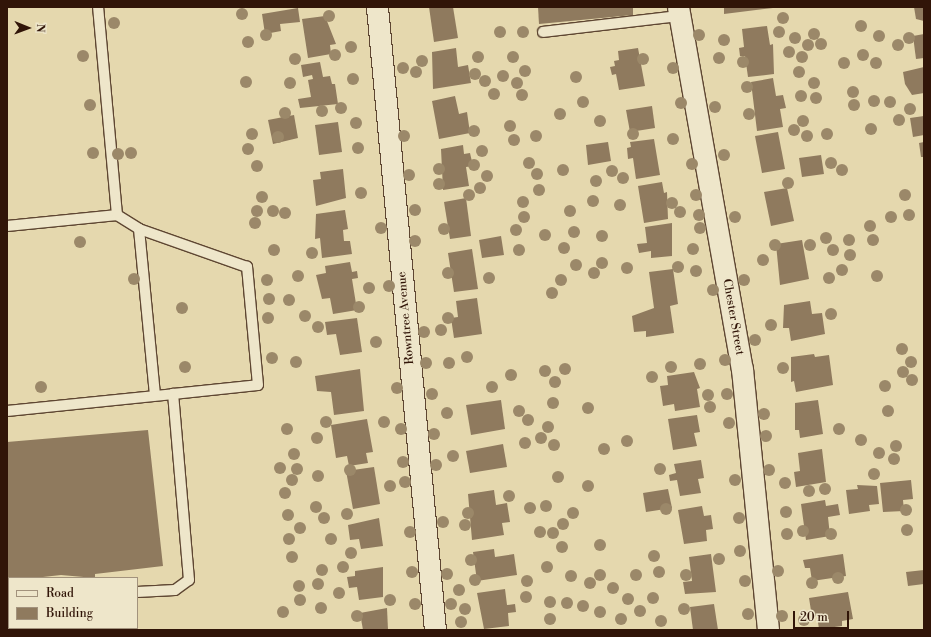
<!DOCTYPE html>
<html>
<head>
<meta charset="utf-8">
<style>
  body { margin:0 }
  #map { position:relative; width:931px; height:637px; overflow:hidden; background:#e5d8ae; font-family:"Libre Bodoni",serif }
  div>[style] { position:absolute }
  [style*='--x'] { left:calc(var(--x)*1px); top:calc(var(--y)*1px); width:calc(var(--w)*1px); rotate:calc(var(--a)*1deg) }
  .building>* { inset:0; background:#8f7a5e }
  .roads { filter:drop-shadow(1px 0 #5e4632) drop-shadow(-1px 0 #5e4632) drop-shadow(0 1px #5e4632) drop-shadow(0 -1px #5e4632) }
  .lane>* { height:10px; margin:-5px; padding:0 5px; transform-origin:5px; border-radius:5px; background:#eee6ca }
  .street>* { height:21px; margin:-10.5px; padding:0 10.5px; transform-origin:10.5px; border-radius:10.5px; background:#eee6ca }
  .trees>* { width:12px; height:12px; margin:-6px; border-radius:50%; background:#9b8869 }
  span { translate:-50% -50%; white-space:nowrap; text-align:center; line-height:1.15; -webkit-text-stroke:3.5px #eee6ca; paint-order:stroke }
  .street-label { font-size:12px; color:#311508 }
  .frame { position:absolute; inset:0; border:8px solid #311508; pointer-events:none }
  .legend { position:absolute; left:8px; top:577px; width:130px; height:52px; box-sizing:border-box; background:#eee6ca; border:1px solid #a2927c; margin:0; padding:5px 7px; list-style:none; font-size:12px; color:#311508 }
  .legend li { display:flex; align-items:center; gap:8px; height:20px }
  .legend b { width:20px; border:1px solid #a2927c }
  .north { position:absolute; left:8px; top:8px; width:40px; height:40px; -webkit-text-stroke:3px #eee6ca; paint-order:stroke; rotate:91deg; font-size:11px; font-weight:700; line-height:16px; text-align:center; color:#311508 }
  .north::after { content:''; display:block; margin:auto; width:14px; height:18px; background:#311508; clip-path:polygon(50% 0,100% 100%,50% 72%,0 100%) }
  .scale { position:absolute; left:793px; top:611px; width:56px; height:18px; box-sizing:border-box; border:2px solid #311508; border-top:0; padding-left:5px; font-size:12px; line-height:14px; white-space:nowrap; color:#311508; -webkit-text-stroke:3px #eee6ca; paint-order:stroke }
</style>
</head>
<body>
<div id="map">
  <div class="building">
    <div style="clip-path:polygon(429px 7px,453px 7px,458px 38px,434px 42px)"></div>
    <div style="clip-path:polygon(538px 7px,633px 7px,633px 15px,539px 24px)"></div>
    <div style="clip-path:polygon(724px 7px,773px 7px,773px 8px,724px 14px)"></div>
    <div style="clip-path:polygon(914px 7px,924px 7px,924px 21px,916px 19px)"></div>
    <div style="clip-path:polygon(298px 8px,300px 22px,280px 24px,281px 31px,265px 34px,262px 14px)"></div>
    <div style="clip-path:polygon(325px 16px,336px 44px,330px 45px,331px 54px,308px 58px,302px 19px)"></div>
    <div style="clip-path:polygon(767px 26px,770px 45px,773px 44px,774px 74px,748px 77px,745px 56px,740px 56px,739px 48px,744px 47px,742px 29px)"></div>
    <div style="clip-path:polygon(924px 34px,924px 58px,916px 59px,913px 36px)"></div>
    <div style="clip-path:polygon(456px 48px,458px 67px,468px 65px,471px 83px,433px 89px,432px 52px)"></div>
    <div style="clip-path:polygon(638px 48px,645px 86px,619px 90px,616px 74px,612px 75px,610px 67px,615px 66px,614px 61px,619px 60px,618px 51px)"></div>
    <div style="clip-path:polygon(320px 62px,323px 77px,330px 76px,332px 84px,335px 84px,338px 104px,300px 108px,298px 99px,311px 97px,308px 80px,313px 79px,312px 75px,303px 77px,301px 65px)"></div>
    <div style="clip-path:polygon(924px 67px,924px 93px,912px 95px,905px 84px,903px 72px)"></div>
    <div style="clip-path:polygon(773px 78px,776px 96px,783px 95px,786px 108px,780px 109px,783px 127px,757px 131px,751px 82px)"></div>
    <div style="clip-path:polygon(455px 96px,459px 114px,467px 112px,470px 133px,439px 139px,432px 101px)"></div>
    <div style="clip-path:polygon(652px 106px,655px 128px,630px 132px,626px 110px)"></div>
    <div style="clip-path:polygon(294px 115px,298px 138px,273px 144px,268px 120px)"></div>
    <div style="clip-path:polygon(924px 116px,924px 135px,913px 137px,910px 118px)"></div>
    <div style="clip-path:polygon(338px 122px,342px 152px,319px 155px,315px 125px)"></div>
    <div style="clip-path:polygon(778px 132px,785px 169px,762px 173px,755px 136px)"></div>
    <div style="clip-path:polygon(654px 139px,660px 175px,636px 179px,633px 158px,628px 159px,627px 148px,631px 147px,630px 142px)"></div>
    <div style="clip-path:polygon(608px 142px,611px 161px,588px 165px,586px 145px)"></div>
    <div style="clip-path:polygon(924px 142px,924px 157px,921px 157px,919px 143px)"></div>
    <div style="clip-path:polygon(463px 145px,464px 154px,470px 153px,473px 166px,466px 167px,469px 186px,443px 190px,441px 149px)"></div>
    <div style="clip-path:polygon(821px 155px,824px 174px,802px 177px,799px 158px)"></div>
    <div style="clip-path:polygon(343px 169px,346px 198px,316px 206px,313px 180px,321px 179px,320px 172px)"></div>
    <div style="clip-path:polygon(662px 182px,664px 193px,667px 192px,668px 219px,644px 223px,638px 186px)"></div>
    <div style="clip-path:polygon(787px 188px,794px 221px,771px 226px,764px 192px)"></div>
    <div style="clip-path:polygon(466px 198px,471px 236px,450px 239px,444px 202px)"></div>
    <div style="clip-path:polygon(345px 210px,348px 229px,343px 230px,344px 241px,350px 241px,352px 254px,322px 258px,320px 238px,315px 239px,316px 214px)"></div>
    <div style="clip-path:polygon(672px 223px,672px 256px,651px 258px,651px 251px,639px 253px,637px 244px,647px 243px,645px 227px)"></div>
    <div style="clip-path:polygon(501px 236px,504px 255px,482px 258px,479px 240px)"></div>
    <div style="clip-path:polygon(802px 240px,809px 279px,780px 285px,776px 244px)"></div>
    <div style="clip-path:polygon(472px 249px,478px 289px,454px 292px,448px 253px)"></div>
    <div style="clip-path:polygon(350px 262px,352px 272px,357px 271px,358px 278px,352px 279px,357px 310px,333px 314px,330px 298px,322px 299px,316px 275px,326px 273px,325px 266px)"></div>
    <div style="clip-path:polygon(673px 269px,678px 304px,670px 306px,674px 333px,646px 337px,646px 331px,634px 332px,632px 316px,654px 308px,649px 272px)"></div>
    <div style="clip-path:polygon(477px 298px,482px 334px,454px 338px,451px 318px,458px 317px,456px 301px)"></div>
    <div style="clip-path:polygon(810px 301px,812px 314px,822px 313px,825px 334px,791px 341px,789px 328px,783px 328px,784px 305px)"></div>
    <div style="clip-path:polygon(357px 318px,362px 352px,340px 355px,336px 334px,327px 335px,325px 322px)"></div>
    <div style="clip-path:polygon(814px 354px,815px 357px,829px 355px,833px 385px,796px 392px,794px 381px,791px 382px,791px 357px)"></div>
    <div style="clip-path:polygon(360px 369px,364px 411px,334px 415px,331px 392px,317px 391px,315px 376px)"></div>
    <div style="clip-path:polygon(694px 372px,700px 388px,697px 389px,700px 407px,675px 411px,674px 404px,663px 406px,660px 386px,668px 385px,667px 376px)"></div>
    <div style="clip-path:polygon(501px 400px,505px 429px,471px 435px,466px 405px)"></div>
    <div style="clip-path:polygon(818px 400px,823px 434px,800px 438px,799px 430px,795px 430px,795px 403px)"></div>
    <div style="clip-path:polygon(697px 415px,700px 432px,694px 433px,697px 446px,673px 450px,668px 419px)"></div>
    <div style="clip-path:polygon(367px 419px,373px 452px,366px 453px,368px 463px,349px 466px,347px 456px,336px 458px,331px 425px)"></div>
    <div style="clip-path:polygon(148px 430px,163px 566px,95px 574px,95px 578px,61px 575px,7px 581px,7px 442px)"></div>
    <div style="clip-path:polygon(503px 444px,507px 467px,470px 473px,466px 451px)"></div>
    <div style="clip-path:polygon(822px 449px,826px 482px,796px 487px,794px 472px,800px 471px,798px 453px)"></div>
    <div style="clip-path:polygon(701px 460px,704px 478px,698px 479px,701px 493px,680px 496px,677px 480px,670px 481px,669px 475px,676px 473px,674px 464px)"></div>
    <div style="clip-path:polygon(374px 467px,380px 504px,353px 509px,346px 471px)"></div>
    <div style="clip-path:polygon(911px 480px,913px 499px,903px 500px,904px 511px,883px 512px,880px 483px)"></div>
    <div style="clip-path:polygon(857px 485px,877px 486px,879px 504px,869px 505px,870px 511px,849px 514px,846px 490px,858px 489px)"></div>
    <div style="clip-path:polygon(668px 489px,672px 508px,646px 512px,643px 493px)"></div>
    <div style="clip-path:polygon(494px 490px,496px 505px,507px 503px,510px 522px,502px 523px,504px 535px,472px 540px,468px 494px)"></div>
    <div style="clip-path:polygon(825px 500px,826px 506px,838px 504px,840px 515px,828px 517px,830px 536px,806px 540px,801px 504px)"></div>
    <div style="clip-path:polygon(702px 506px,704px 516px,711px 515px,713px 529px,706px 530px,707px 541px,684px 544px,678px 510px)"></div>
    <div style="clip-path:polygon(379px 518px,383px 546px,361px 549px,359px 539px,350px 540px,348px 525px)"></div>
    <div style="clip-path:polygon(494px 549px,495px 557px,514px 554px,517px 575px,477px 581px,473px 552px)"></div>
    <div style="clip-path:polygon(711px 554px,716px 592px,685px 594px,683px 582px,692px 581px,689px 557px)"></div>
    <div style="clip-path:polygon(843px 554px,846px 576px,812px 581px,810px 568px,805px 568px,803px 560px)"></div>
    <div style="clip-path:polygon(383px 567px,383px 597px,359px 600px,357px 587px,349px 588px,347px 577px,355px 576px,355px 571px)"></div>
    <div style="clip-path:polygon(924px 570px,924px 584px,908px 586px,906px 572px)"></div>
    <div style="clip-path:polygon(505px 589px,507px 605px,515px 604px,516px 612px,508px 613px,509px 626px,484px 629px,477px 593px)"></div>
    <div style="clip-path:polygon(848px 592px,853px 619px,842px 621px,842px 626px,819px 629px,817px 616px,812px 617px,809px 598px)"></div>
    <div style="clip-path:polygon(714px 604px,718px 630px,693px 630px,690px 607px)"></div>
    <div style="clip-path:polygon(387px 608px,388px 630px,363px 630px,360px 613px)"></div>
  </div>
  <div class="roads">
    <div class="lane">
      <div style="--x:543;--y:32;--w:138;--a:-6.7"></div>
      <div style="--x:117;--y:215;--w:26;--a:32"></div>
      <div style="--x:7;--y:226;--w:111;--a:-5.7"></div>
      <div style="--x:117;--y:215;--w:209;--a:-95.2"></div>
      <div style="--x:7;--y:411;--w:167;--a:-5.8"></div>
      <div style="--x:137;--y:592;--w:38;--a:-3"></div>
      <div style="--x:175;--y:590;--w:17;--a:-36"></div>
      <div style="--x:189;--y:580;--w:187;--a:-94.9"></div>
      <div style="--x:173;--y:394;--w:85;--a:-6"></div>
      <div style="--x:258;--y:385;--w:119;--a:-95.3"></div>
      <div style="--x:247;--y:267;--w:114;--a:-160.6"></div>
      <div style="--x:139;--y:229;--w:167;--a:84.5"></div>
      <div style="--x:7;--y:608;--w:2;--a:0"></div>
    </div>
    <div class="street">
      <div style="--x:377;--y:7;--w:626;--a:84.68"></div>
      <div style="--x:678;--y:7;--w:368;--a:80"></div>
      <div style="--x:742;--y:369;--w:262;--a:84.3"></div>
    </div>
  </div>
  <div class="trees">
    <div style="left:242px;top:14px"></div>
    <div style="left:329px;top:16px"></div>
    <div style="left:783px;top:18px"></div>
    <div style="left:114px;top:23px"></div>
    <div style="left:861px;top:26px"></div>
    <div style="left:500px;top:32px"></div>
    <div style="left:523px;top:32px"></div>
    <div style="left:779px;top:32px"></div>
    <div style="left:814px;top:34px"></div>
    <div style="left:266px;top:35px"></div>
    <div style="left:699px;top:35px"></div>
    <div style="left:879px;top:36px"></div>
    <div style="left:795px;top:38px"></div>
    <div style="left:909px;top:38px"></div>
    <div style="left:724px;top:40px"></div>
    <div style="left:248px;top:42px"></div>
    <div style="left:821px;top:44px"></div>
    <div style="left:808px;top:45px"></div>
    <div style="left:898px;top:45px"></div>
    <div style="left:351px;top:47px"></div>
    <div style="left:789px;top:52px"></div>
    <div style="left:335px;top:55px"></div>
    <div style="left:863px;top:55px"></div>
    <div style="left:83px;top:56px"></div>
    <div style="left:478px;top:57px"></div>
    <div style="left:513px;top:57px"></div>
    <div style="left:802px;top:57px"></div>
    <div style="left:719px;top:58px"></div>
    <div style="left:295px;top:59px"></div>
    <div style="left:643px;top:59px"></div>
    <div style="left:422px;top:61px"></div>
    <div style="left:743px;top:62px"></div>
    <div style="left:844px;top:63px"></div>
    <div style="left:876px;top:63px"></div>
    <div style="left:403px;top:68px"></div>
    <div style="left:673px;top:68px"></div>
    <div style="left:525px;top:71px"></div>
    <div style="left:416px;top:72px"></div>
    <div style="left:799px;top:72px"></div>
    <div style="left:475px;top:74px"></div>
    <div style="left:503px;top:76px"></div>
    <div style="left:576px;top:77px"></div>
    <div style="left:353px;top:79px"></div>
    <div style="left:485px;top:81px"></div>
    <div style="left:246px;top:82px"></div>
    <div style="left:290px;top:83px"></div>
    <div style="left:517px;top:83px"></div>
    <div style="left:814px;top:83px"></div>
    <div style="left:747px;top:87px"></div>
    <div style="left:853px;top:92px"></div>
    <div style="left:494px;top:94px"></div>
    <div style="left:522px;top:95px"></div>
    <div style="left:801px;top:96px"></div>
    <div style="left:816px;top:98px"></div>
    <div style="left:874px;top:101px"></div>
    <div style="left:583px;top:102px"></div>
    <div style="left:890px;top:102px"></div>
    <div style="left:681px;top:103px"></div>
    <div style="left:90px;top:105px"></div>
    <div style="left:854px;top:105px"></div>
    <div style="left:715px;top:107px"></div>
    <div style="left:341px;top:108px"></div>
    <div style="left:910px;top:109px"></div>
    <div style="left:322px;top:111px"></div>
    <div style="left:285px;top:113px"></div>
    <div style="left:560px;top:114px"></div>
    <div style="left:749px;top:114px"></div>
    <div style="left:899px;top:120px"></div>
    <div style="left:600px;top:121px"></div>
    <div style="left:803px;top:121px"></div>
    <div style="left:356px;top:123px"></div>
    <div style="left:510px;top:126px"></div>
    <div style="left:871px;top:129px"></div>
    <div style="left:794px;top:130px"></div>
    <div style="left:474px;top:131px"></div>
    <div style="left:252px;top:134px"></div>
    <div style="left:633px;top:134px"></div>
    <div style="left:827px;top:134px"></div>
    <div style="left:404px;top:136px"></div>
    <div style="left:536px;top:136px"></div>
    <div style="left:807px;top:136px"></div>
    <div style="left:278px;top:137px"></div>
    <div style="left:673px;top:139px"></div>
    <div style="left:514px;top:140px"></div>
    <div style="left:358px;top:148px"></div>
    <div style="left:248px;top:149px"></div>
    <div style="left:482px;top:151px"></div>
    <div style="left:93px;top:153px"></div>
    <div style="left:131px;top:153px"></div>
    <div style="left:118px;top:154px"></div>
    <div style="left:724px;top:155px"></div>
    <div style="left:529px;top:163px"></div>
    <div style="left:831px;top:163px"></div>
    <div style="left:692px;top:164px"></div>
    <div style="left:474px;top:165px"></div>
    <div style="left:257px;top:166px"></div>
    <div style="left:439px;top:169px"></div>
    <div style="left:563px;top:170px"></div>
    <div style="left:842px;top:170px"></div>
    <div style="left:612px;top:171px"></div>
    <div style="left:537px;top:174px"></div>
    <div style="left:409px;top:175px"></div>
    <div style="left:487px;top:176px"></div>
    <div style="left:623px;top:178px"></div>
    <div style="left:596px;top:181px"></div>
    <div style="left:788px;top:183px"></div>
    <div style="left:439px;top:184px"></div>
    <div style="left:480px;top:188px"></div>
    <div style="left:539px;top:190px"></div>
    <div style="left:361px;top:193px"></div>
    <div style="left:469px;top:195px"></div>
    <div style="left:696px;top:195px"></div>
    <div style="left:905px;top:195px"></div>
    <div style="left:262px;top:197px"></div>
    <div style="left:593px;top:201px"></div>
    <div style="left:523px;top:202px"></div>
    <div style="left:672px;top:203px"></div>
    <div style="left:620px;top:205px"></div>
    <div style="left:415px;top:210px"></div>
    <div style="left:257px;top:211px"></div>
    <div style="left:273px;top:211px"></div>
    <div style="left:570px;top:211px"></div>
    <div style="left:680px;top:212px"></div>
    <div style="left:285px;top:213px"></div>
    <div style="left:699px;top:215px"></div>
    <div style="left:909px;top:215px"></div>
    <div style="left:524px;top:217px"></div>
    <div style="left:735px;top:217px"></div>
    <div style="left:891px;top:217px"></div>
    <div style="left:255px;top:223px"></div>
    <div style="left:870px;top:226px"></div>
    <div style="left:381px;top:228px"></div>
    <div style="left:700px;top:228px"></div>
    <div style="left:444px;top:229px"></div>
    <div style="left:516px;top:230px"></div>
    <div style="left:574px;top:232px"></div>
    <div style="left:545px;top:235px"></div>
    <div style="left:602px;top:236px"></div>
    <div style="left:826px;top:238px"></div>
    <div style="left:849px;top:240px"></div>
    <div style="left:873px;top:240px"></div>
    <div style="left:415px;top:241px"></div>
    <div style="left:80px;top:242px"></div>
    <div style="left:775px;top:245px"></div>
    <div style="left:810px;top:245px"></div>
    <div style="left:564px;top:248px"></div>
    <div style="left:693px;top:249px"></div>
    <div style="left:274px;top:250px"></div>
    <div style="left:519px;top:250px"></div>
    <div style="left:833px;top:250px"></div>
    <div style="left:312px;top:253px"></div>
    <div style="left:850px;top:255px"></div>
    <div style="left:763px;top:260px"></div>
    <div style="left:602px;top:263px"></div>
    <div style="left:576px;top:265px"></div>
    <div style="left:678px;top:267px"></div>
    <div style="left:627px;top:268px"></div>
    <div style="left:842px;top:270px"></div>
    <div style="left:696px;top:271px"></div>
    <div style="left:448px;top:273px"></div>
    <div style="left:594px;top:273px"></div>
    <div style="left:298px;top:276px"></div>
    <div style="left:877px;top:276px"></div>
    <div style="left:489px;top:278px"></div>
    <div style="left:829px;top:278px"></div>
    <div style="left:134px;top:279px"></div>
    <div style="left:267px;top:280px"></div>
    <div style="left:561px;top:280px"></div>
    <div style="left:744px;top:280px"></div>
    <div style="left:389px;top:286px"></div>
    <div style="left:369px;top:288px"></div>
    <div style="left:713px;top:290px"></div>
    <div style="left:552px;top:293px"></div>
    <div style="left:269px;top:299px"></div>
    <div style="left:289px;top:300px"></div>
    <div style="left:359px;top:307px"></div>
    <div style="left:182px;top:308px"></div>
    <div style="left:831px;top:314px"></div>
    <div style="left:305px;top:316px"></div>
    <div style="left:268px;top:318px"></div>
    <div style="left:448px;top:318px"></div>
    <div style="left:771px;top:325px"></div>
    <div style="left:318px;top:327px"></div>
    <div style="left:441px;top:330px"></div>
    <div style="left:424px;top:332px"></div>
    <div style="left:755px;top:340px"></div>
    <div style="left:376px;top:342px"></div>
    <div style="left:902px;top:349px"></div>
    <div style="left:467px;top:357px"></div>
    <div style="left:272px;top:358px"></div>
    <div style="left:725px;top:360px"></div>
    <div style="left:296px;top:362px"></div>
    <div style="left:911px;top:362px"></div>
    <div style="left:426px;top:363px"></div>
    <div style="left:449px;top:363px"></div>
    <div style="left:700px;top:364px"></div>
    <div style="left:185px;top:367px"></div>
    <div style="left:671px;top:367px"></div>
    <div style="left:783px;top:368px"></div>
    <div style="left:565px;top:369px"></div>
    <div style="left:545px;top:371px"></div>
    <div style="left:903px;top:372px"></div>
    <div style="left:511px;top:375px"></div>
    <div style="left:652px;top:377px"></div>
    <div style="left:912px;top:380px"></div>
    <div style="left:555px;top:382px"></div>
    <div style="left:885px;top:386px"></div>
    <div style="left:41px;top:387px"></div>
    <div style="left:492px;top:387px"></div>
    <div style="left:397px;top:388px"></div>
    <div style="left:432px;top:394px"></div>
    <div style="left:727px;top:394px"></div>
    <div style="left:708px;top:395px"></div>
    <div style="left:553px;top:403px"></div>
    <div style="left:710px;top:407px"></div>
    <div style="left:588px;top:408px"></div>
    <div style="left:519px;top:411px"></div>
    <div style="left:888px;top:411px"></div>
    <div style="left:447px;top:413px"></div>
    <div style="left:764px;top:414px"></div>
    <div style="left:528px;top:420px"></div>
    <div style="left:326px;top:422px"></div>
    <div style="left:384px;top:422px"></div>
    <div style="left:729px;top:423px"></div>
    <div style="left:548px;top:427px"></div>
    <div style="left:287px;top:429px"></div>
    <div style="left:401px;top:429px"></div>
    <div style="left:839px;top:429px"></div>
    <div style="left:434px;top:434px"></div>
    <div style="left:766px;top:436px"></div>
    <div style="left:317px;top:438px"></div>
    <div style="left:541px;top:438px"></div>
    <div style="left:861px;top:440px"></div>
    <div style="left:627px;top:441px"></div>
    <div style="left:525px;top:443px"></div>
    <div style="left:554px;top:445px"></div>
    <div style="left:896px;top:446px"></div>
    <div style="left:604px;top:449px"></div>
    <div style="left:879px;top:453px"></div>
    <div style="left:294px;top:454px"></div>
    <div style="left:453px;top:456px"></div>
    <div style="left:894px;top:459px"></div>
    <div style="left:403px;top:462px"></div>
    <div style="left:436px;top:465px"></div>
    <div style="left:280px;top:468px"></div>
    <div style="left:297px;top:469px"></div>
    <div style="left:660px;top:469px"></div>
    <div style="left:350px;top:470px"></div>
    <div style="left:769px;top:470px"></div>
    <div style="left:874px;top:474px"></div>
    <div style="left:318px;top:476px"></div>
    <div style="left:558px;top:477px"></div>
    <div style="left:292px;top:480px"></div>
    <div style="left:735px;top:480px"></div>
    <div style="left:405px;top:482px"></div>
    <div style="left:785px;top:483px"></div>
    <div style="left:390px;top:486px"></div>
    <div style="left:588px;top:486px"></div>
    <div style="left:825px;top:489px"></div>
    <div style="left:809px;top:491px"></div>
    <div style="left:285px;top:493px"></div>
    <div style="left:509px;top:496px"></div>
    <div style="left:546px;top:506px"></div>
    <div style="left:316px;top:507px"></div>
    <div style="left:530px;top:508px"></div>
    <div style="left:666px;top:509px"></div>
    <div style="left:906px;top:510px"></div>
    <div style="left:786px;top:512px"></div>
    <div style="left:468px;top:513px"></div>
    <div style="left:573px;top:513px"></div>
    <div style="left:347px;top:514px"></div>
    <div style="left:288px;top:515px"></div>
    <div style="left:324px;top:518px"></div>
    <div style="left:739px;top:518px"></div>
    <div style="left:443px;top:522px"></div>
    <div style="left:563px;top:524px"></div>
    <div style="left:465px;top:525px"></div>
    <div style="left:300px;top:528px"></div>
    <div style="left:907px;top:530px"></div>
    <div style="left:803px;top:531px"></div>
    <div style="left:410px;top:532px"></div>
    <div style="left:540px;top:532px"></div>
    <div style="left:553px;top:533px"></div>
    <div style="left:787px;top:534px"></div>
    <div style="left:831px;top:534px"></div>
    <div style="left:289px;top:539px"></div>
    <div style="left:331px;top:539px"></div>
    <div style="left:600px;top:545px"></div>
    <div style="left:562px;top:547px"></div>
    <div style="left:740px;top:551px"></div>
    <div style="left:351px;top:553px"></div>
    <div style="left:654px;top:556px"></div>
    <div style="left:292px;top:557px"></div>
    <div style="left:719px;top:559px"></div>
    <div style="left:471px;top:560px"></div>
    <div style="left:343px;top:567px"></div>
    <div style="left:547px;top:567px"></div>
    <div style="left:322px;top:570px"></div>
    <div style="left:778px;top:571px"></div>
    <div style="left:412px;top:572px"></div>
    <div style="left:659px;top:572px"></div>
    <div style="left:447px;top:574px"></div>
    <div style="left:600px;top:575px"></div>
    <div style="left:636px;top:575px"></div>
    <div style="left:686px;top:575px"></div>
    <div style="left:571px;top:576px"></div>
    <div style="left:838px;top:578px"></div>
    <div style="left:475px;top:580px"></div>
    <div style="left:527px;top:581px"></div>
    <div style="left:745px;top:581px"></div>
    <div style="left:590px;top:583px"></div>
    <div style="left:812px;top:583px"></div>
    <div style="left:318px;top:584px"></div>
    <div style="left:299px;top:586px"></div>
    <div style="left:613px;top:588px"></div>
    <div style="left:459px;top:590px"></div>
    <div style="left:339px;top:593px"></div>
    <div style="left:526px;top:597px"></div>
    <div style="left:653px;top:598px"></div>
    <div style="left:628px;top:599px"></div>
    <div style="left:300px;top:600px"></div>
    <div style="left:390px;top:600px"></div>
    <div style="left:550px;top:602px"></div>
    <div style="left:567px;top:603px"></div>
    <div style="left:415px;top:604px"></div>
    <div style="left:451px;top:604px"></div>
    <div style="left:583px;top:606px"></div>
    <div style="left:321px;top:608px"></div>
    <div style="left:465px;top:609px"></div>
    <div style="left:684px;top:609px"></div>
    <div style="left:640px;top:611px"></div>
    <div style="left:283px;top:612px"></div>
    <div style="left:600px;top:612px"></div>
    <div style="left:748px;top:614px"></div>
    <div style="left:357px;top:616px"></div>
    <div style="left:782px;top:616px"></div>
    <div style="left:550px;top:619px"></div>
    <div style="left:621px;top:619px"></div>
    <div style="left:804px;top:620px"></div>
    <div style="left:661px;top:621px"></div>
    <div style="left:461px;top:622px"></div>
  </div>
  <div class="street-label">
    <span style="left:733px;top:317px;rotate:80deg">Chester Street</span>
    <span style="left:406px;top:318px;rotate:-95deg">Rowntree Avenue</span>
  </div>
  <div class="frame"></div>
  <ul class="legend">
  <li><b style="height:5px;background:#eee6ca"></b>Road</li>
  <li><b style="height:11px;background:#8f7a5e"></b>Building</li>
  </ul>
  <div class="north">N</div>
  <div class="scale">20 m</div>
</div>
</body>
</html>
